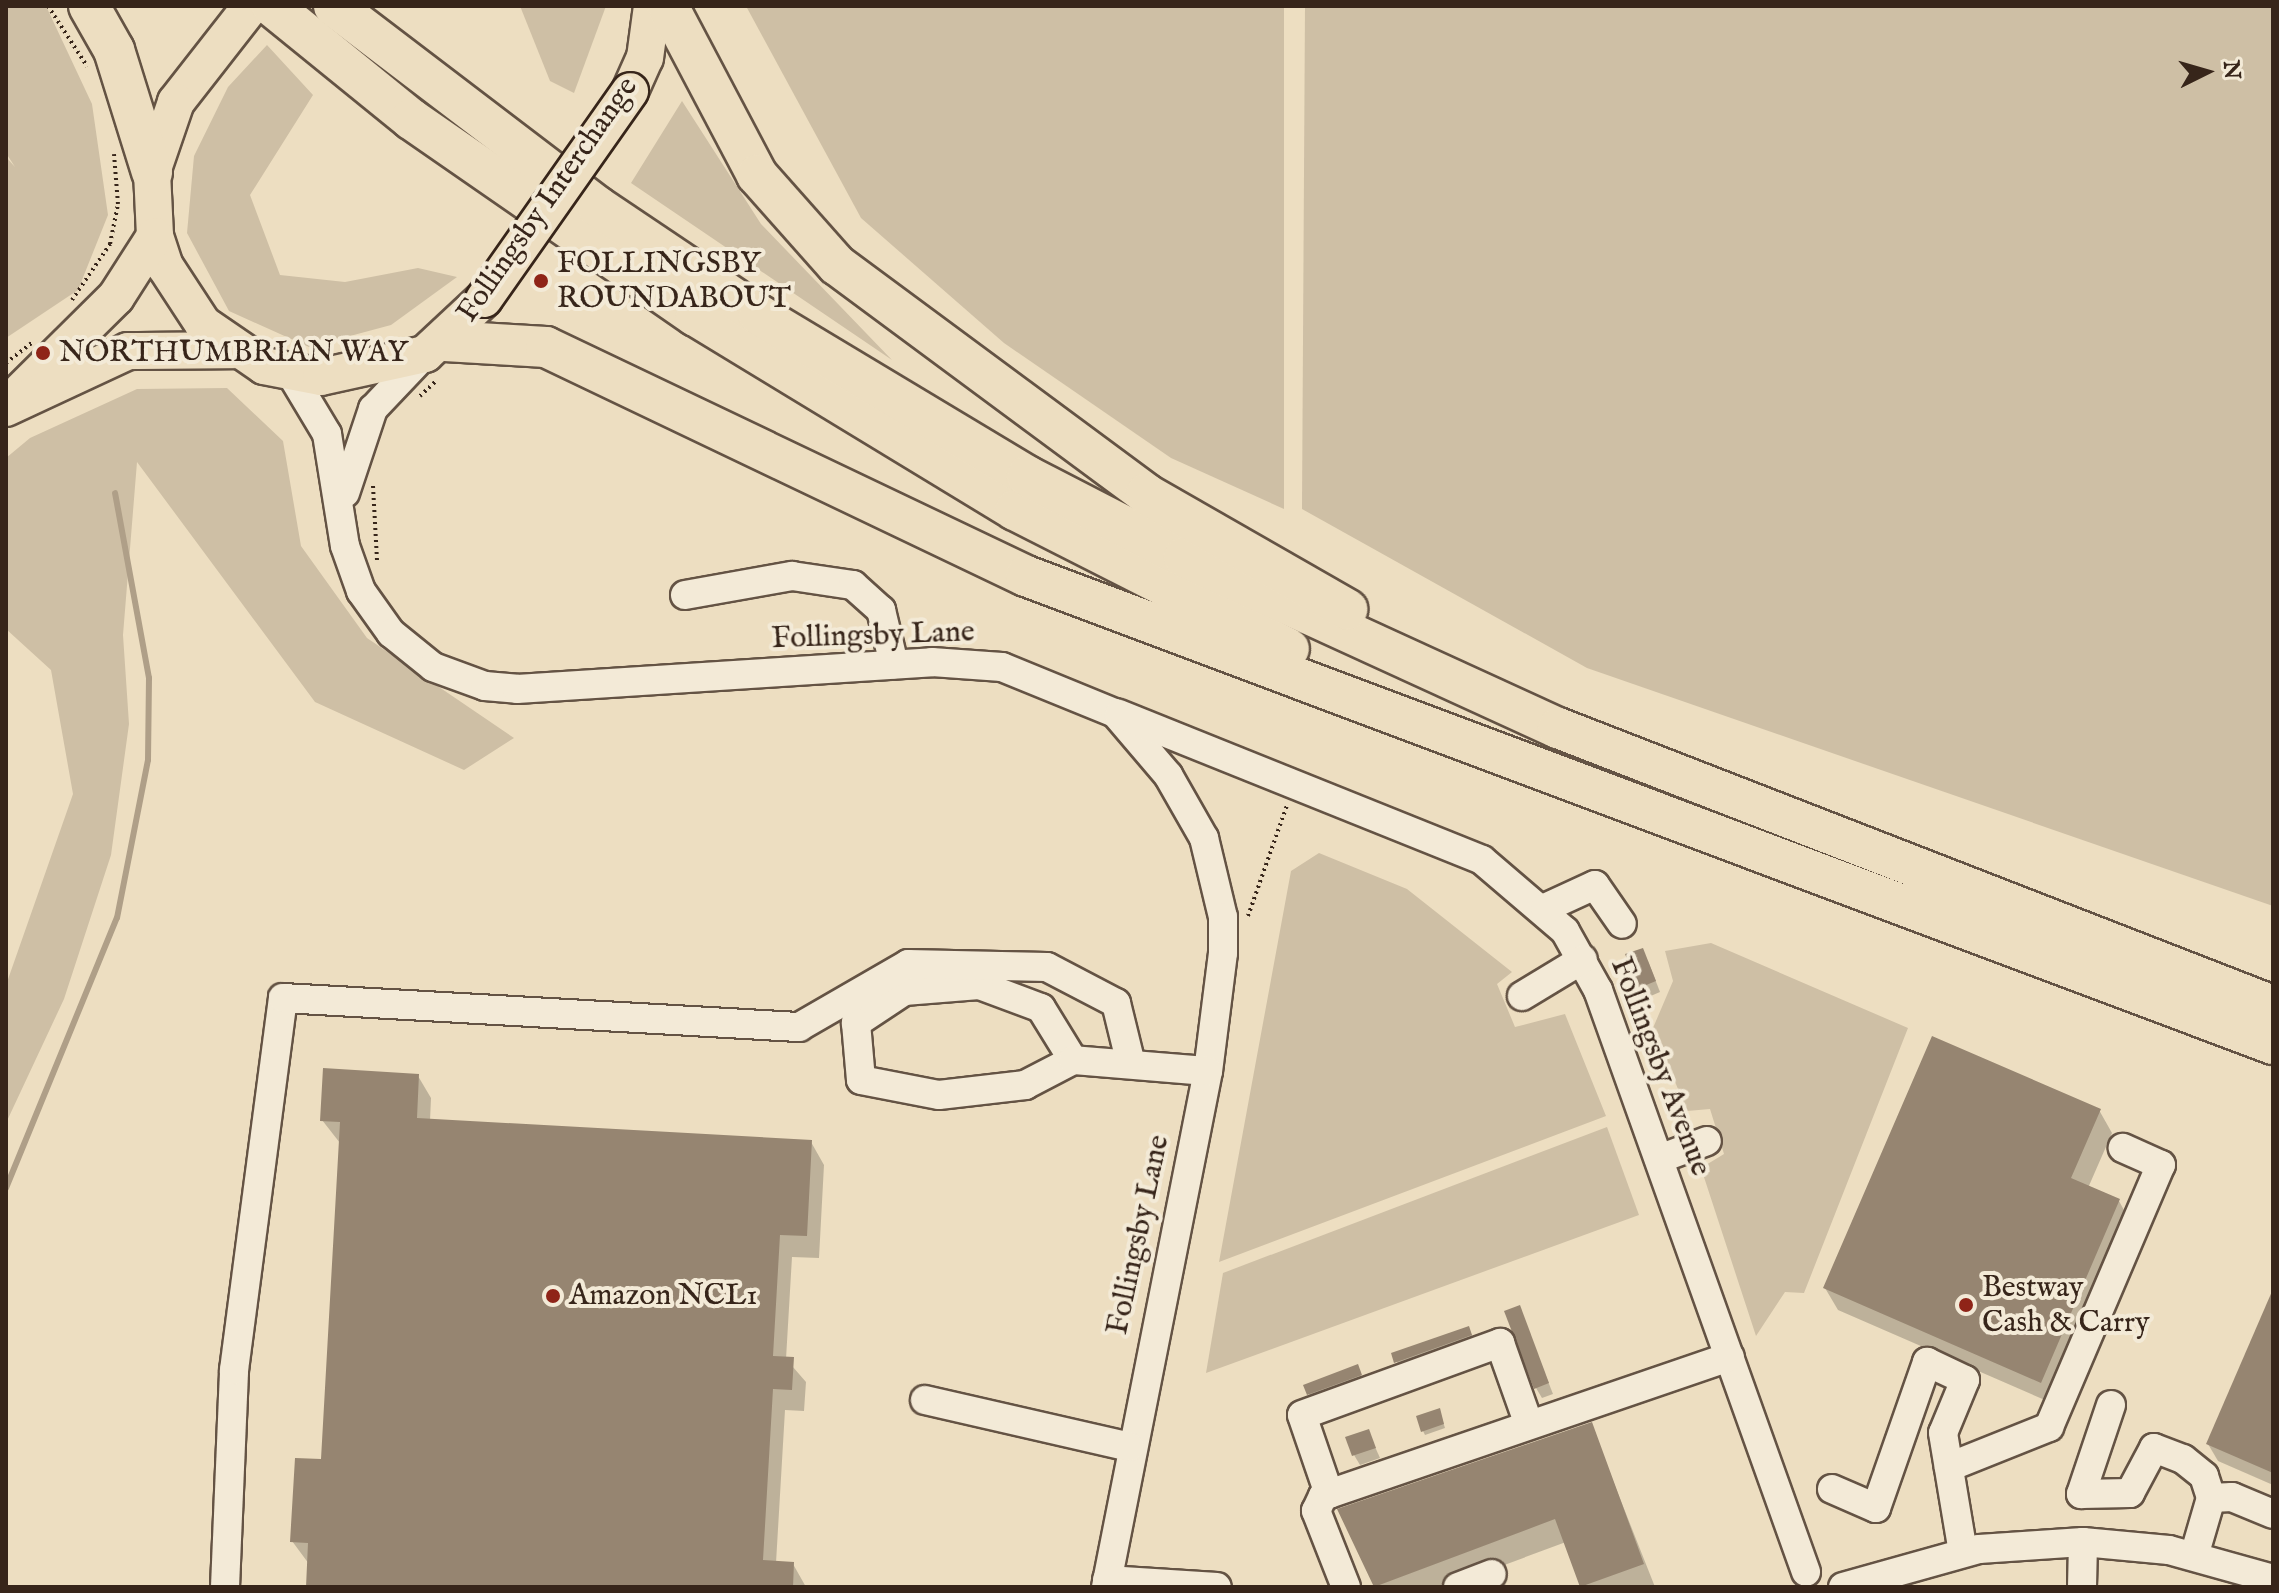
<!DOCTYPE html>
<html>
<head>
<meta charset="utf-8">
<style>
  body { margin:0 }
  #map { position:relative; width:2279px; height:1593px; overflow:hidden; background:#eddec1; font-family:"IM FELL English",serif }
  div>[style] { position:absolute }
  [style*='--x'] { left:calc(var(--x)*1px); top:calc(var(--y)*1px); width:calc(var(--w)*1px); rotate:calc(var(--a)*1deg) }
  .green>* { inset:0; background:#cebfa5 }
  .shadow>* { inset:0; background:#0003 }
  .stream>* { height:6px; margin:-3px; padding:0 3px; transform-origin:3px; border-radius:3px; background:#af9f88 }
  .building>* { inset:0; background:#968571 }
  .path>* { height:4px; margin-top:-2px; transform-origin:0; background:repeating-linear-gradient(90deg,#37251a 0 2px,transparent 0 6px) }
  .roads { filter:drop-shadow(2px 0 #645344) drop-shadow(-2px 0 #645344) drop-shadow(0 2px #645344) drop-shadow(0 -2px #645344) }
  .minor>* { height:28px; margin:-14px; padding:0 14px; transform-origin:14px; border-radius:14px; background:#f3ead7 }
  .major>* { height:36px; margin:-18px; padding:0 18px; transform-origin:18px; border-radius:18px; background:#eddec1 }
  .highway>* { height:40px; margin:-20px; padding:0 20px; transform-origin:20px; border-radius:20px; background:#eddec1 }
  .bridges { filter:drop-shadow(2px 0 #37251a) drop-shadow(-2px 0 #37251a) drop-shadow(0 2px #37251a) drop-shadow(0 -2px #37251a) }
  .major-bridge>* { height:36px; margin:-18px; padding:0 18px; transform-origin:18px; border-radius:18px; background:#eddec1 }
  .dots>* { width:22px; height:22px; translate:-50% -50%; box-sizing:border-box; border:4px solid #f3ead7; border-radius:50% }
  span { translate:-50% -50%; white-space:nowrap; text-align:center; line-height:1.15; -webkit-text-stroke:8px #f3ead7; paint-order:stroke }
  .street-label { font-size:30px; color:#37251a }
  .poi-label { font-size:30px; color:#37251a }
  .left { translate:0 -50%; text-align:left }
  .frame { position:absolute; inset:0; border:8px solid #37251a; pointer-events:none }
  .north { position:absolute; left:2167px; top:32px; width:80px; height:80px; -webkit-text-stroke:6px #f3ead7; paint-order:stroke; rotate:85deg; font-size:22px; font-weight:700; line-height:32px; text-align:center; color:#37251a }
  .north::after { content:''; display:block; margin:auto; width:28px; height:36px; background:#37251a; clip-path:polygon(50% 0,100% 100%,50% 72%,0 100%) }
</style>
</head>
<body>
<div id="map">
  <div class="green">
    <div style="clip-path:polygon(6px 6px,46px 6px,92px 104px,108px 215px,78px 290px,6px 338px,6px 157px,15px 167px,6px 153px)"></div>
    <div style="clip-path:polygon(520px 6px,606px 6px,574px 93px,550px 81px)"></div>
    <div style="clip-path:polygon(746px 6px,1284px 6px,1284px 509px,1171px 458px,1004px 343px,861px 218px)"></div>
    <div style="clip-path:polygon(1305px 6px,2273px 6px,2273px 906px,1587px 668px,1302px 509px)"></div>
    <div style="clip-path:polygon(267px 45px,313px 95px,250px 195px,280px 275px,345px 282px,418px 268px,457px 277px,391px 325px,309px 347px,229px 311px,187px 233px,194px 156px,228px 87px)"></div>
    <div style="clip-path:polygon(682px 101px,761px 224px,892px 360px,631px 183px)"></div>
    <div style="clip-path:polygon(227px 388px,283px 441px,301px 546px,367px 638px,514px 738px,464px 770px,315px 702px,137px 462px,123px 635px,129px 724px,111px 855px,64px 999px,6px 1123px,6px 985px,73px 794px,51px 670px,6px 629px,6px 458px,30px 438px,137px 389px)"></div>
    <div style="clip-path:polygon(1319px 853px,1407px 889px,1512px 972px,1497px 984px,1515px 1027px,1565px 1014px,1606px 1116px,1219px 1262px,1291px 871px)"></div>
    <div style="clip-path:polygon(1711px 943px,1908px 1028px,1804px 1293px,1785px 1292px,1756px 1336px,1701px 1168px,1724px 1154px,1710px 1109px,1687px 1111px,1653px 1028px,1673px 981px,1665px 951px)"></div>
    <div style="clip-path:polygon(1607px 1127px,1639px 1215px,1206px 1373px,1223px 1273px)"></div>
  </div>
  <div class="shadow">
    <div style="clip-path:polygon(1648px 961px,1660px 992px,1646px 998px,1640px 987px)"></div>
    <div style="clip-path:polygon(418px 1076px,431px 1098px,430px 1121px,811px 1142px,824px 1165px,819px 1258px,792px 1257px,786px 1359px,806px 1382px,804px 1411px,785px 1410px,776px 1563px,793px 1564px,806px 1587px,308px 1587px,309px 1564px,292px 1541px,323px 1461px,340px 1143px,322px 1120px)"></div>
    <div style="clip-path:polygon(2099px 1110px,2112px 1133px,2088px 1188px,2119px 1201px,2131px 1223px,2054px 1404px,1838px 1310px,1825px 1288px)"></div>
    <div style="clip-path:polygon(2273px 1294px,2273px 1485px,2218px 1461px,2208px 1444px)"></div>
    <div style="clip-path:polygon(1519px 1307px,1553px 1394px,1542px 1398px,1536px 1388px)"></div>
    <div style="clip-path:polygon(1468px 1328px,1474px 1339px,1402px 1373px,1394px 1355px)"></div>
    <div style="clip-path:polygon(1357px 1367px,1366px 1386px,1315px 1405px,1309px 1394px)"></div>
    <div style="clip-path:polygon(1441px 1415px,1445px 1428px,1425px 1435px,1423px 1431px)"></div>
    <div style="clip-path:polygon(1591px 1425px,1655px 1587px,1582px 1587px,1566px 1542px,1445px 1587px,1376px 1587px,1340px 1510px)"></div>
    <div style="clip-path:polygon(1368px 1431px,1380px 1458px,1360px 1465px,1354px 1455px)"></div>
  </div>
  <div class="stream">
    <div style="--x:6;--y:1188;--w:292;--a:-67.7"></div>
    <div style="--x:117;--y:918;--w:161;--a:-78.9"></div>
    <div style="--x:148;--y:760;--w:82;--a:-89.3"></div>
    <div style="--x:149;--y:678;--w:188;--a:-100.4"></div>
  </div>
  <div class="building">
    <div style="clip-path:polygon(1643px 948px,1656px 981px,1639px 988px,1625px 954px)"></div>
    <div style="clip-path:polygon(1932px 1036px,2101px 1109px,2071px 1178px,2120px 1199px,2041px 1383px,1823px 1288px)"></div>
    <div style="clip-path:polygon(323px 1068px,419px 1074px,417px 1118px,812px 1140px,807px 1236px,780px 1235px,773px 1356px,794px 1357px,792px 1390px,773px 1389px,763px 1560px,794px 1562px,793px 1587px,306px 1587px,308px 1543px,290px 1542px,295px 1458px,321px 1459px,340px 1122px,320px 1121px)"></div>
    <div style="clip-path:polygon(2273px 1289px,2273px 1473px,2206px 1444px)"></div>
    <div style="clip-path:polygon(1520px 1305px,1549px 1383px,1534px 1389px,1504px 1311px)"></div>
    <div style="clip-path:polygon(1469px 1326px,1472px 1335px,1394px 1363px,1391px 1353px)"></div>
    <div style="clip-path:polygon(1358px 1364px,1362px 1375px,1307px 1395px,1303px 1385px)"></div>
    <div style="clip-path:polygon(1440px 1408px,1444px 1424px,1421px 1432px,1416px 1416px)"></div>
    <div style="clip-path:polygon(1592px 1422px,1644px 1564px,1580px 1587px,1555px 1519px,1374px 1587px,1337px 1509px)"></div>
    <div style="clip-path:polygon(1369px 1429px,1376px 1448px,1352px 1456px,1345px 1437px)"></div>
  </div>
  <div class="path">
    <div style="--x:48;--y:6;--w:72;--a:57"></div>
    <div style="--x:72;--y:300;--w:68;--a:-55.8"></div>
    <div style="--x:110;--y:244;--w:41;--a:-78.7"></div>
    <div style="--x:118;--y:204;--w:50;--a:-94.6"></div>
    <div style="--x:6;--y:363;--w:33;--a:-38"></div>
    <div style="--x:420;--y:396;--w:23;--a:-43"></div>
    <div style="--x:373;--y:486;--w:75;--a:86.9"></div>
    <div style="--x:1248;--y:916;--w:118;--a:-70.6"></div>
  </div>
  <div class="roads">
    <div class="minor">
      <div style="--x:291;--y:374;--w:70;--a:59"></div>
      <div style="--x:327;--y:434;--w:113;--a:80.9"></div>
      <div style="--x:345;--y:546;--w:48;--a:70.4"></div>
      <div style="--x:361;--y:591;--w:52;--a:54.5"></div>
      <div style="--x:391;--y:633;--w:54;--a:39"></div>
      <div style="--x:433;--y:667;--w:55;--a:20.1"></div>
      <div style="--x:485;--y:686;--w:32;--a:5"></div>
      <div style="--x:517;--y:689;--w:416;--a:-3.7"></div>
      <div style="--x:932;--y:662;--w:70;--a:4.1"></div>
      <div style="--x:1002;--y:667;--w:122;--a:22.2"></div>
      <div style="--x:1115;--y:713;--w:82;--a:49.5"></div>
      <div style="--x:1168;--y:775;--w:73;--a:60.3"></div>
      <div style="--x:1204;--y:838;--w:81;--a:76.5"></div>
      <div style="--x:1223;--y:917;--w:36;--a:90"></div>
      <div style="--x:1223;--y:953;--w:119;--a:97.2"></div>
      <div style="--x:1208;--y:1071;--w:526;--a:101.18"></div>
      <div style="--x:345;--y:493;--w:89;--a:-71.6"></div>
      <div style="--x:373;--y:409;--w:76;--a:-46.6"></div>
      <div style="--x:685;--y:595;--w:109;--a:-10.1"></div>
      <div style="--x:792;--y:576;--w:62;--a:8.4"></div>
      <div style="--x:853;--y:585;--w:38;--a:42"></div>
      <div style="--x:881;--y:610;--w:56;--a:76.5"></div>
      <div style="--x:1119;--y:714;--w:391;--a:21.9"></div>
      <div style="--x:1482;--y:860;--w:109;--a:40.5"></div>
      <div style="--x:1565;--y:931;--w:68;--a:60.8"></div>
      <div style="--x:1598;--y:990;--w:618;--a:70.33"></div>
      <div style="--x:1545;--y:908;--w:55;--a:-24.7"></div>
      <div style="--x:1595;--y:885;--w:47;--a:55.3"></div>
      <div style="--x:1522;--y:996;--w:71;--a:-31.2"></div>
      <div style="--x:1073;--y:1060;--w:61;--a:-121.6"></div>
      <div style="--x:1041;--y:1008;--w:66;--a:-159.6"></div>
      <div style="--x:979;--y:985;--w:75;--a:175.4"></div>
      <div style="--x:904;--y:991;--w:58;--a:146.3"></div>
      <div style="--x:856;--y:1023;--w:57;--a:85"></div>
      <div style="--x:861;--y:1080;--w:79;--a:10.9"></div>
      <div style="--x:939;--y:1095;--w:87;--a:-6.6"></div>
      <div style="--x:1025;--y:1085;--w:54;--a:-27.5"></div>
      <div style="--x:1073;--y:1060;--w:135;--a:4.7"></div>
      <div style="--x:1659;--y:1159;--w:51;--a:-20.6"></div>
      <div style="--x:925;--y:1400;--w:210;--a:12.9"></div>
      <div style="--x:2111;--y:1405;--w:94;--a:108.6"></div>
      <div style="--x:2081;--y:1494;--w:49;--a:-1.2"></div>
      <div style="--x:2130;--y:1493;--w:51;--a:-61.9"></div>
      <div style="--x:2154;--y:1448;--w:31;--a:21"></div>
      <div style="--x:2183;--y:1459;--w:27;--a:39"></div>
      <div style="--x:2204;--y:1476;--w:23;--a:72"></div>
      <div style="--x:2211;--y:1498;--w:60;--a:106.3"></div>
      <div style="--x:1949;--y:1467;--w:108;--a:-21.8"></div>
      <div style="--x:2049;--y:1427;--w:285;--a:-66.9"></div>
      <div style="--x:2161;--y:1165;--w:42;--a:-155.9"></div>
      <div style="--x:1832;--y:1489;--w:48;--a:23.4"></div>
      <div style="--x:1876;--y:1508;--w:155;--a:-70.7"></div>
      <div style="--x:1927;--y:1362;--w:42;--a:25.3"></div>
      <div style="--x:1965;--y:1380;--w:57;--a:112.5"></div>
      <div style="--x:1943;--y:1433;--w:121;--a:80.5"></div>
      <div style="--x:1329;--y:1494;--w:83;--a:-108.9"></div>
      <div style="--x:1302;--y:1415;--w:211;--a:-20"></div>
      <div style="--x:1500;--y:1343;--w:84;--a:70.5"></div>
      <div style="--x:2211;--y:1498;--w:21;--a:-3"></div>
      <div style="--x:2232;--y:1497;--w:44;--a:22.5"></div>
      <div style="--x:1107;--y:1580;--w:110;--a:3.6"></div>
      <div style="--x:225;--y:1587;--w:217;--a:-87.6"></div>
      <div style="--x:234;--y:1370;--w:375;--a:-82.5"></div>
      <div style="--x:283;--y:998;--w:517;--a:3.22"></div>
      <div style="--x:799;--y:1027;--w:126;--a:-30"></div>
      <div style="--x:908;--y:964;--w:139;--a:1.2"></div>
      <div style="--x:1047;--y:967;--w:78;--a:27.6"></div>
      <div style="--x:1116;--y:1003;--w:59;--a:76.2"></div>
      <div style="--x:1346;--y:1587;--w:82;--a:-111.5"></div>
      <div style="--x:1316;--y:1511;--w:17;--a:-65"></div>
      <div style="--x:1323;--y:1496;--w:430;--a:-18.9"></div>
      <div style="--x:1458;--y:1587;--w:36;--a:-21"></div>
      <div style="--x:1843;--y:1587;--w:141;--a:-15.6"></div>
      <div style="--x:1979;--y:1549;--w:104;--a:-3.9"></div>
      <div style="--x:2083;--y:1542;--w:86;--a:5.3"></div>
      <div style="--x:2169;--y:1550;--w:108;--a:15.6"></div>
      <div style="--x:2082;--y:1587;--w:45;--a:-88.7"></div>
    </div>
    <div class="major">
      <div style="--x:251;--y:6;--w:122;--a:128"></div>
      <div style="--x:176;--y:102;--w:74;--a:108.9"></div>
      <div style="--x:152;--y:172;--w:64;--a:87.3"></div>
      <div style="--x:155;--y:236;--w:32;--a:72"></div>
      <div style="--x:165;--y:266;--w:69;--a:56.8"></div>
      <div style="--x:203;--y:324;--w:74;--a:34.5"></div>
      <div style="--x:264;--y:366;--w:58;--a:10.9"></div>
      <div style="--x:321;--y:377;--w:107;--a:-12.5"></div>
      <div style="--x:425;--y:354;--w:81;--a:-43"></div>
      <div style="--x:630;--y:91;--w:36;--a:-66"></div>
      <div style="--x:645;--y:58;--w:52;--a:-82.3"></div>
      <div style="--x:22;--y:390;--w:132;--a:-44.7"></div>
      <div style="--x:116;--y:297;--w:72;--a:-57.4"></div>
      <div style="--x:6;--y:408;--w:135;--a:-25"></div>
      <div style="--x:128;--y:351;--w:105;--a:-0.5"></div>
    </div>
    <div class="highway">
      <div style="--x:89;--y:6;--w:51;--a:60.4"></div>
      <div style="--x:114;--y:50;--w:128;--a:72.7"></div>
      <div style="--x:272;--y:6;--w:179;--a:39.1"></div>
      <div style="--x:411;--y:119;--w:346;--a:34.7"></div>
      <div style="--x:696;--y:316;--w:373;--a:31.3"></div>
      <div style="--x:1015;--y:510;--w:307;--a:26.9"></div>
      <div style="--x:334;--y:6;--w:332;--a:37.3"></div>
      <div style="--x:598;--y:207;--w:194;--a:33.9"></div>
      <div style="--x:759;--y:315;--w:313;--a:31"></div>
      <div style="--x:1027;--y:476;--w:177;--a:27.3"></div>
      <div style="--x:1184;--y:557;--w:411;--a:24.6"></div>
      <div style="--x:1558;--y:728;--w:767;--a:21.25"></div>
      <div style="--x:668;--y:6;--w:191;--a:62.2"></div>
      <div style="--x:757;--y:175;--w:120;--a:48.4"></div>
      <div style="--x:837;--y:265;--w:385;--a:36.5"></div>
      <div style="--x:1146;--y:494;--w:232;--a:29.8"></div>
      <div style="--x:445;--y:341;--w:101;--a:3.4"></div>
      <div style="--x:546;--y:347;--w:532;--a:25.51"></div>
      <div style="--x:1026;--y:576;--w:1332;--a:20.57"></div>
    </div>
  </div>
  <div class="bridges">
    <div class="major-bridge">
      <div style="--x:484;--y:299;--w:254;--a:-54.9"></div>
    </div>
  </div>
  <div class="dots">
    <div style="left:541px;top:281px;background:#8f2418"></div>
    <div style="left:43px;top:353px;background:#8f2418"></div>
    <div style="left:553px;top:1296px;background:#8f2418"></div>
    <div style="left:1966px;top:1305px;background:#8f2418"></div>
  </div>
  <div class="street-label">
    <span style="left:548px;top:200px;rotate:-55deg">Follingsby Interchange</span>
    <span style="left:873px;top:636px;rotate:-2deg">Follingsby Lane</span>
    <span style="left:1660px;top:1067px;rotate:69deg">Follingsby Avenue</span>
    <span style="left:1139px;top:1235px;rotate:-78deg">Follingsby Lane</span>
  </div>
  <div class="poi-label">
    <span class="left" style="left:557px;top:281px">FOLLINGSBY<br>ROUNDABOUT</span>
    <span class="left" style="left:59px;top:353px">NORTHUMBRIAN WAY</span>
    <span class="left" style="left:1982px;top:1305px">Bestway<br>Cash &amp; Carry</span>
    <span class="left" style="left:569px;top:1296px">Amazon NCL1</span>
  </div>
  <div class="frame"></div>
  <div class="north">N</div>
</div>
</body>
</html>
